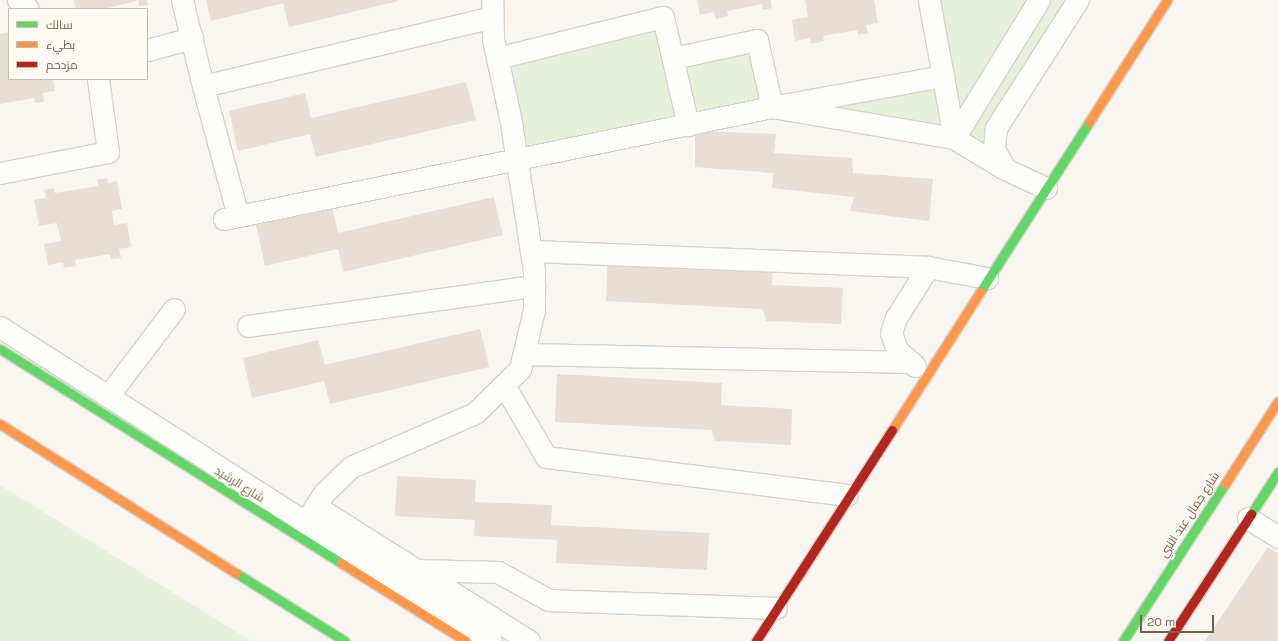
<!DOCTYPE html>
<html>
<head>
<meta charset="utf-8">
<style>
  body { margin:0 }
  #map { position:relative; width:1278px; height:641px; overflow:hidden; background:#f9f5f0; font-family:"Space Grotesk",Cairo,sans-serif }
  div>[style] { position:absolute }
  [style*='--x'] { left:calc(var(--x)*1px); top:calc(var(--y)*1px); width:calc(var(--w)*1px); rotate:calc(var(--a)*1deg) }
  .green>* { inset:0; background:#e7f0db }
  .building>* { inset:0; background:#e6ded7 }
  .roads { filter:drop-shadow(1px 0 #d7d1cb) drop-shadow(-1px 0 #d7d1cb) drop-shadow(0 1px #d7d1cb) drop-shadow(0 -1px #d7d1cb) }
  .street>* { height:21px; margin:-10.5px; padding:0 10.5px; transform-origin:10.5px; border-radius:10.5px; background:#fefefd }
  .fast>* { height:9px; margin:-4.5px; padding:0 4.5px; transform-origin:4.5px; border-radius:4.5px; background:#63d668 }
  .slow>* { height:9px; margin:-4.5px; padding:0 4.5px; transform-origin:4.5px; border-radius:4.5px; background:#ff974d }
  .jam>* { height:9px; margin:-4.5px; padding:0 4.5px; transform-origin:4.5px; border-radius:4.5px; background:#b3261e }
  span { translate:-50% -50%; white-space:nowrap; text-align:center; line-height:1.15; -webkit-text-stroke:3.5px #fffaf3; paint-order:stroke }
  .street-label { font-size:12px; color:#7a5c4d }
  .legend { position:absolute; left:8px; top:8px; width:140px; height:72px; box-sizing:border-box; background:#fffaf3; border:1px solid #cabbb1; margin:0; padding:5px 7px; list-style:none; font-size:12px; color:#7a5c4d }
  .legend li { display:flex; align-items:center; gap:8px; height:20px }
  .legend b { width:20px; border:1px solid #cabbb1 }
  .scale { position:absolute; left:1140px; top:615px; width:74px; height:18px; box-sizing:border-box; border:2px solid #7a5c4d; border-top:0; padding-left:5px; font-size:12px; line-height:14px; white-space:nowrap; color:#7a5c4d; -webkit-text-stroke:3px #fffaf3; paint-order:stroke }
</style>
</head>
<body>
<div id="map">
  <div class="green">
    <div style="clip-path:polygon(929px 0,1078px 0,994px 149px,954px 138px,772px 107px,517px 160px,497px 58px,663px 17px,674px 65px,757px 40px,772px 107px,943px 76px)"></div>
    <div style="clip-path:polygon(0 485px,251px 641px,0 641px)"></div>
  </div>
  <div class="building">
    <div style="clip-path:polygon(74px 0,137px 0,137px 1px,103px 9px,75px 9px)"></div>
    <div style="clip-path:polygon(138px 0,147px 0,148px 5px,139px 6px)"></div>
    <div style="clip-path:polygon(206px 0,399px 0,399px 1px,289px 27px,283px 3px,211px 21px)"></div>
    <div style="clip-path:polygon(697px 0,771px 0,772px 8px,763px 10px,762px 4px,727px 11px,728px 16px,716px 19px,714px 12px,700px 15px)"></div>
    <div style="clip-path:polygon(805px 0,874px 0,878px 23px,866px 25px,868px 33px,858px 35px,857px 30px,823px 36px,824px 41px,811px 44px,810px 38px,795px 41px,792px 20px,808px 17px)"></div>
    <div style="clip-path:polygon(9px 32px,9px 79px,53px 79px,55px 91px,43px 93px,44px 102px,35px 103px,34px 98px,0 104px,0 34px)"></div>
    <div style="clip-path:polygon(466px 82px,476px 120px,316px 157px,310px 134px,238px 151px,229px 111px,305px 93px,311px 118px)"></div>
    <div style="clip-path:polygon(695px 131px,776px 134px,774px 153px,852px 158px,853px 173px,933px 179px,929px 221px,850px 211px,854px 197px,772px 188px,773px 173px,695px 167px)"></div>
    <div style="clip-path:polygon(107px 178px,108px 183px,117px 181px,122px 209px,112px 211px,114px 225px,127px 223px,131px 247px,119px 249px,121px 258px,111px 259px,110px 254px,75px 260px,76px 266px,64px 268px,63px 262px,48px 265px,44px 244px,61px 241px,57px 223px,39px 226px,34px 200px,46px 198px,44px 190px,54px 188px,55px 193px,98px 186px,97px 180px)"></div>
    <div style="clip-path:polygon(494px 197px,503px 235px,343px 272px,338px 249px,265px 266px,256px 225px,332px 207px,338px 233px)"></div>
    <div style="clip-path:polygon(608px 254px,773px 262px,772px 285px,843px 288px,841px 324px,766px 321px,763px 309px,606px 301px)"></div>
    <div style="clip-path:polygon(480px 329px,489px 367px,330px 404px,324px 381px,252px 398px,243px 358px,318px 340px,325px 365px)"></div>
    <div style="clip-path:polygon(557px 374px,722px 383px,721px 405px,792px 409px,791px 445px,715px 441px,712px 430px,555px 422px)"></div>
    <div style="clip-path:polygon(397px 476px,476px 480px,475px 502px,552px 505px,551px 525px,709px 533px,707px 570px,556px 563px,557px 540px,474px 536px,475px 520px,395px 516px)"></div>
    <div style="clip-path:polygon(1268px 547px,1278px 554px,1278px 641px,1205px 641px)"></div>
  </div>
  <div class="roads">
    <div class="street">
      <div style="--x:18;--y:0;--w:13;--a:42"></div>
      <div style="--x:182;--y:0;--w:89;--a:76.3"></div>
      <div style="--x:929;--y:0;--w:140;--a:79.7"></div>
      <div style="--x:954;--y:138;--w:57;--a:31.5"></div>
      <div style="--x:147;--y:50;--w:47;--a:-14.9"></div>
      <div style="--x:497;--y:58;--w:171;--a:-13.9"></div>
      <div style="--x:663;--y:17;--w:111;--a:77"></div>
      <div style="--x:673;--y:58;--w:86;--a:-12.1"></div>
      <div style="--x:757;--y:40;--w:69;--a:77.4"></div>
      <div style="--x:772;--y:107;--w:185;--a:9.7"></div>
      <div style="--x:954;--y:138;--w:162;--a:-58.4"></div>
      <div style="--x:0;--y:173;--w:110;--a:-11"></div>
      <div style="--x:108;--y:152;--w:74;--a:-97.8"></div>
      <div style="--x:1046;--y:188;--w:45;--a:-155.1"></div>
      <div style="--x:1005;--y:169;--w:23;--a:-119"></div>
      <div style="--x:994;--y:149;--w:21;--a:-85"></div>
      <div style="--x:996;--y:128;--w:152;--a:-57.4"></div>
      <div style="--x:238;--y:216;--w:135;--a:-105.1"></div>
      <div style="--x:203;--y:86;--w:297;--a:-13.4"></div>
      <div style="--x:224;--y:219;--w:559;--a:-11.55"></div>
      <div style="--x:772;--y:107;--w:174;--a:-10.3"></div>
      <div style="--x:531;--y:251;--w:397;--a:2.3"></div>
      <div style="--x:248;--y:326;--w:289;--a:-8"></div>
      <div style="--x:0;--y:327;--w:583;--a:32.6"></div>
      <div style="--x:524;--y:354;--w:387;--a:1.2"></div>
      <div style="--x:915;--y:366;--w:24;--a:-138"></div>
      <div style="--x:897;--y:350;--w:18;--a:-109"></div>
      <div style="--x:891;--y:333;--w:16;--a:-72"></div>
      <div style="--x:896;--y:318;--w:60;--a:-57.9"></div>
      <div style="--x:928;--y:267;--w:60;--a:10.6"></div>
      <div style="--x:504;--y:385;--w:83;--a:59.7"></div>
      <div style="--x:546;--y:457;--w:303;--a:7.2"></div>
      <div style="--x:108;--y:396;--w:109;--a:-52.8"></div>
      <div style="--x:315;--y:506;--w:253;--a:32.2"></div>
      <div style="--x:1248;--y:518;--w:36;--a:32"></div>
      <div style="--x:305;--y:523;--w:36;--a:-58"></div>
      <div style="--x:324;--y:493;--w:37;--a:-44"></div>
      <div style="--x:351;--y:467;--w:135;--a:-23.5"></div>
      <div style="--x:475;--y:413;--w:63;--a:-44.4"></div>
      <div style="--x:520;--y:369;--w:61;--a:-76.7"></div>
      <div style="--x:534;--y:310;--w:39;--a:-90"></div>
      <div style="--x:534;--y:271;--w:151;--a:-98.8"></div>
      <div style="--x:511;--y:122;--w:85;--a:-102.2"></div>
      <div style="--x:493;--y:39;--w:39;--a:-91"></div>
      <div style="--x:414;--y:570;--w:84;--a:1.4"></div>
      <div style="--x:498;--y:572;--w:58;--a:28.8"></div>
      <div style="--x:549;--y:600;--w:227;--a:2"></div>
    </div>
    <div class="fast">
      <div style="--x:980;--y:292;--w:202;--a:-57.3"></div>
      <div style="--x:0;--y:349;--w:403;--a:32.1"></div>
      <div style="--x:1251;--y:514;--w:50;--a:-57.3"></div>
      <div style="--x:236;--y:573;--w:128;--a:32"></div>
      <div style="--x:1123;--y:641;--w:187;--a:-57"></div>
    </div>
    <div class="slow">
      <div style="--x:1089;--y:122;--w:145;--a:-57.4"></div>
      <div style="--x:0;--y:424;--w:279;--a:32.3"></div>
      <div style="--x:892;--y:430;--w:164;--a:-57.5"></div>
      <div style="--x:1225;--y:484;--w:98;--a:-57.4"></div>
      <div style="--x:341;--y:563;--w:147;--a:32"></div>
    </div>
    <div class="jam">
      <div style="--x:756;--y:641;--w:251;--a:-57.2"></div>
      <div style="--x:1168;--y:641;--w:152;--a:-56.8"></div>
    </div>
  </div>
  <div class="street-label">
    <span style="left:239px;top:485px;rotate:32deg">شارع الرشيد</span>
    <span style="left:1190px;top:515px;rotate:-57deg">شارع جمال عبد النبي</span>
  </div>
  <ul class="legend">
  <li><b style="height:5px;background:#63d668"></b>سالك</li>
  <li><b style="height:5px;background:#ff974d"></b>بطيء</li>
  <li><b style="height:5px;background:#b3261e"></b>مزدحم</li>
  </ul>
  <div class="scale">20 m</div>
</div>
</body>
</html>
